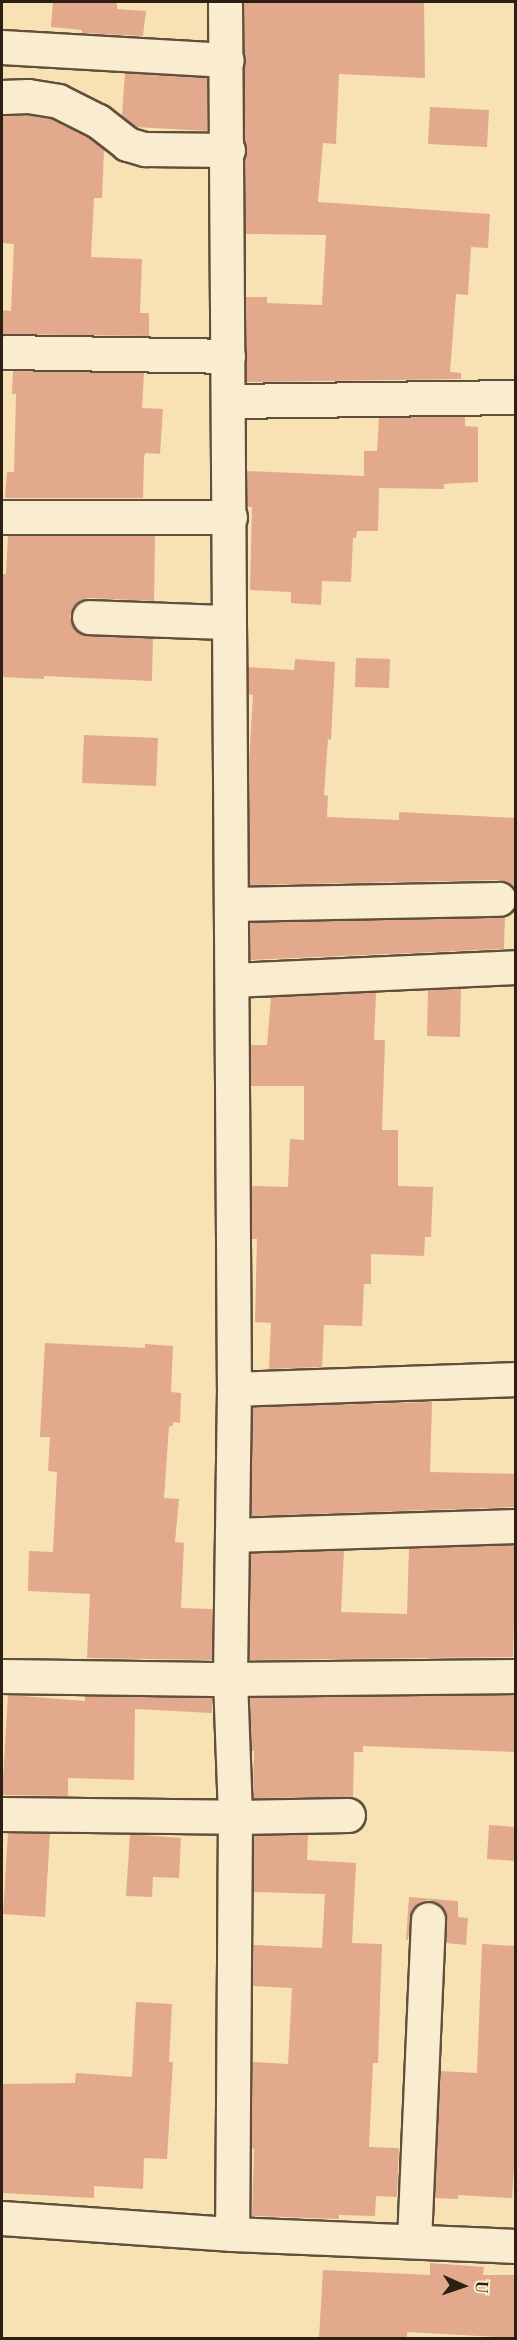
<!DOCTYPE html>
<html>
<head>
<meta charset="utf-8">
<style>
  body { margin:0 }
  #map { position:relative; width:517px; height:2340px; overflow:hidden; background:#f8e2b4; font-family:"Libre Bodoni",serif }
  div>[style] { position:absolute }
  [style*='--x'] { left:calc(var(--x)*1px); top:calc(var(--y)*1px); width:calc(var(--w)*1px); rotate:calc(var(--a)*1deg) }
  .building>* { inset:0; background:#e2a98c }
  .roads { filter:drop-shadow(2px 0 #5e503b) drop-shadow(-2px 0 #5e503b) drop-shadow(0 2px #5e503b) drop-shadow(0 -2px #5e503b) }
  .street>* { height:33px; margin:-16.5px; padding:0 16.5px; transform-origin:16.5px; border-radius:16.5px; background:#faecce }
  span { translate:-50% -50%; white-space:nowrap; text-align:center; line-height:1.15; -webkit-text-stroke:6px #faecce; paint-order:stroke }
  .frame { position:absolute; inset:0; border:3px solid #2b2013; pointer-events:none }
  .north { position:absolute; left:433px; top:2256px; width:60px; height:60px; -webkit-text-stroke:4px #faecce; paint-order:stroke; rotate:93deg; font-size:16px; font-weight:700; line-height:24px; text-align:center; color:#2b2013 }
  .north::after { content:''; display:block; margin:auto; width:21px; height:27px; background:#2b2013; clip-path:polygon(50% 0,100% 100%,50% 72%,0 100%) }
</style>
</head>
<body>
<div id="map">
  <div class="building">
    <div style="clip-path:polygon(53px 2px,117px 2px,117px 9px,146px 11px,143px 36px,82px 33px,82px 30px,51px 27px)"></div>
    <div style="clip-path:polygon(244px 2px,424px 2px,425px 78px,339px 74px,336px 144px,323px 143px,318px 202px,490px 214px,488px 248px,471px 247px,468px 295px,456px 294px,450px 372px,461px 373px,461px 379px,246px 382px,246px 297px,267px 297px,267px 303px,322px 305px,326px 235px,245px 234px)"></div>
    <div style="clip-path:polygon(125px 73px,207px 78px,207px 131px,136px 127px,122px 116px)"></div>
    <div style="clip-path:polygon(430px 107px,489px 110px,487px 147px,428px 144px)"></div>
    <div style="clip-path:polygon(27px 115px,52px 119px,88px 137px,104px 150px,102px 198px,94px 198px,91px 257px,142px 259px,140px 313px,149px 313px,149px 336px,2px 334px,2px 310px,11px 311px,14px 244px,2px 243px,2px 116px)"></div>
    <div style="clip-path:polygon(13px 371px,144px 373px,142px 408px,163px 409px,160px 454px,146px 453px,144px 456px,143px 498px,5px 498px,7px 472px,14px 472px,16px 394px,12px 394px)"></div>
    <div style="clip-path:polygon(465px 416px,465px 426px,478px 427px,478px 482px,444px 484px,444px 489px,379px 488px,378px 531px,357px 531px,356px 538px,353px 538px,351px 582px,322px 581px,321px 605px,291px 603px,291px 592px,250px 590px,252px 507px,247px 507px,247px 471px,364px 476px,364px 451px,377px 451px,379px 418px)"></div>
    <div style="clip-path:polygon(8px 536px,155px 536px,154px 601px,89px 598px,81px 600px,73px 607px,70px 617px,73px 626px,80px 633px,88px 636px,153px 638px,152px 681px,44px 676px,44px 679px,2px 677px,2px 574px,6px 574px)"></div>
    <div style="clip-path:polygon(356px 658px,390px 659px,389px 688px,355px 687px)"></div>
    <div style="clip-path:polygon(295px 659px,335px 662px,331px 740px,328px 739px,324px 795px,328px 796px,327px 817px,399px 820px,399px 812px,516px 818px,516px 886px,499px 880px,249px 885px,249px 761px,253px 695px,248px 694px,248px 667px,294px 670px)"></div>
    <div style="clip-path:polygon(84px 735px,158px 738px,156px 786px,82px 783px)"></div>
    <div style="clip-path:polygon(505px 916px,504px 949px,250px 960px,250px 922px)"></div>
    <div style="clip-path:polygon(461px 988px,460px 1037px,427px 1036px,428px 990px)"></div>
    <div style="clip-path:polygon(376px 992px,374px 1040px,385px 1040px,382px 1130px,398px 1130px,398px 1186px,433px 1187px,431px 1237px,425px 1237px,424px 1256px,371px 1254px,371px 1284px,364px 1284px,362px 1326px,324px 1325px,322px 1367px,269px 1369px,271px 1323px,255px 1322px,257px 1239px,252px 1239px,251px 1186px,288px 1187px,290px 1139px,304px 1140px,304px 1086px,251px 1086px,251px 1045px,267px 1045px,271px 997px)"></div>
    <div style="clip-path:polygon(45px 1343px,145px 1348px,145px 1344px,173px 1346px,171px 1392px,181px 1393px,180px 1423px,173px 1422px,173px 1426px,169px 1426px,164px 1498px,179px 1499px,175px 1542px,184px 1543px,181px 1608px,212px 1609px,212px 1660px,87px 1658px,90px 1594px,28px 1591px,29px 1551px,53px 1552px,57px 1472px,48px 1471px,50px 1437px,40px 1437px)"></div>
    <div style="clip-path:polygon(432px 1402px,430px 1472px,516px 1474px,516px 1507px,251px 1516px,252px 1407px)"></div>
    <div style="clip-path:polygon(516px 1545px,513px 1657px,249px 1660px,250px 1553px,344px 1550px,341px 1612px,407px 1614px,409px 1548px)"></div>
    <div style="clip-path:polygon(8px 1695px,85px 1701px,85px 1696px,212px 1698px,212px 1713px,135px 1709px,134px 1780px,68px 1778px,68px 1796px,2px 1795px)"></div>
    <div style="clip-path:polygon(511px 1695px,516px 1696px,516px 1752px,363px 1746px,363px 1752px,354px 1752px,353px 1797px,253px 1798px,254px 1751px,251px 1751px,249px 1698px)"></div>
    <div style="clip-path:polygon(489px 1825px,516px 1827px,516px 1861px,487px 1859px)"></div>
    <div style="clip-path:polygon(8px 1833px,50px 1833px,45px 1917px,3px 1914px)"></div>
    <div style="clip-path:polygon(130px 1834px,181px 1838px,179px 1878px,153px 1877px,152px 1897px,126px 1896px)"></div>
    <div style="clip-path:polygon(308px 1834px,307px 1860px,356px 1863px,352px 1943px,382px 1944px,378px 2063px,373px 2063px,369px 2147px,399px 2148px,397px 2197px,376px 2196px,375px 2216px,339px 2215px,339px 2219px,252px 2216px,254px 2149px,251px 2148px,252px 2062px,288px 2064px,292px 1988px,253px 1986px,253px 1945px,322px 1948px,325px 1894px,253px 1892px,254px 1835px)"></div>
    <div style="clip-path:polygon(409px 1897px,458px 1901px,458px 1917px,468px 1918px,466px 1945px,446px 1943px,445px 1911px,439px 1904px,429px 1900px,420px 1902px,412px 1909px,408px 1940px,406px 1940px)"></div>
    <div style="clip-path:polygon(482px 1944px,516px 1946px,516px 2139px,512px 2198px,458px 2195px,458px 2199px,435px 2198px,440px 2071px,477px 2073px)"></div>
    <div style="clip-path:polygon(136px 2002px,172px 2004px,169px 2062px,173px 2062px,167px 2159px,144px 2158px,143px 2189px,94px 2186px,94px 2198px,2px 2193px,2px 2084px,75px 2083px,76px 2073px,132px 2077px)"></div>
    <div style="clip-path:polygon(430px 2263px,484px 2267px,483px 2275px,516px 2275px,516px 2338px,407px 2332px,407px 2338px,319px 2338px,323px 2270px,430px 2275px)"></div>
  </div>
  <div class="roads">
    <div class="street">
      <div style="--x:225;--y:2;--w:1387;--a:89.63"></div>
      <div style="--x:234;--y:1389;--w:290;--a:90.8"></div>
      <div style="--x:230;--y:1679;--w:138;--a:87.9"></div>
      <div style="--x:235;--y:1817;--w:417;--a:90.4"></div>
      <div style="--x:2;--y:47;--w:225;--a:3.3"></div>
      <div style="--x:2;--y:97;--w:26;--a:-2"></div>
      <div style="--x:28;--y:96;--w:30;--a:9"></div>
      <div style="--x:58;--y:101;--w:45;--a:26.6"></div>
      <div style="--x:98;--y:121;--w:37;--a:38"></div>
      <div style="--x:127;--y:144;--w:19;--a:16"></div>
      <div style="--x:145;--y:149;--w:83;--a:0.7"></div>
      <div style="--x:5;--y:352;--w:223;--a:1"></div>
      <div style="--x:230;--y:401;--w:286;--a:-0.8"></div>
      <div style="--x:2;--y:517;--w:228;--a:0"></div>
      <div style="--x:89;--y:617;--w:139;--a:2.1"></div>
      <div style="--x:232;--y:904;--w:267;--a:-1.1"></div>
      <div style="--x:232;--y:980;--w:284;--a:-2.6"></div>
      <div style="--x:234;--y:1389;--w:282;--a:-2"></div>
      <div style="--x:232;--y:1535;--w:284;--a:-1.8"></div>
      <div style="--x:2;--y:1676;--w:228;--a:0.8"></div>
      <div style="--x:230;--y:1679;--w:286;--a:-0.6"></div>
      <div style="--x:2;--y:1814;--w:233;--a:0.7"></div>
      <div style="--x:235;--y:1817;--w:113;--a:-1"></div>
      <div style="--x:2;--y:2218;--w:231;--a:4"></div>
      <div style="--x:232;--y:2234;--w:284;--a:2.4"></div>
      <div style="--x:414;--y:2241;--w:322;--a:-87.5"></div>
    </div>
  </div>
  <div class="frame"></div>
  <div class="north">U</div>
</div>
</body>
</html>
